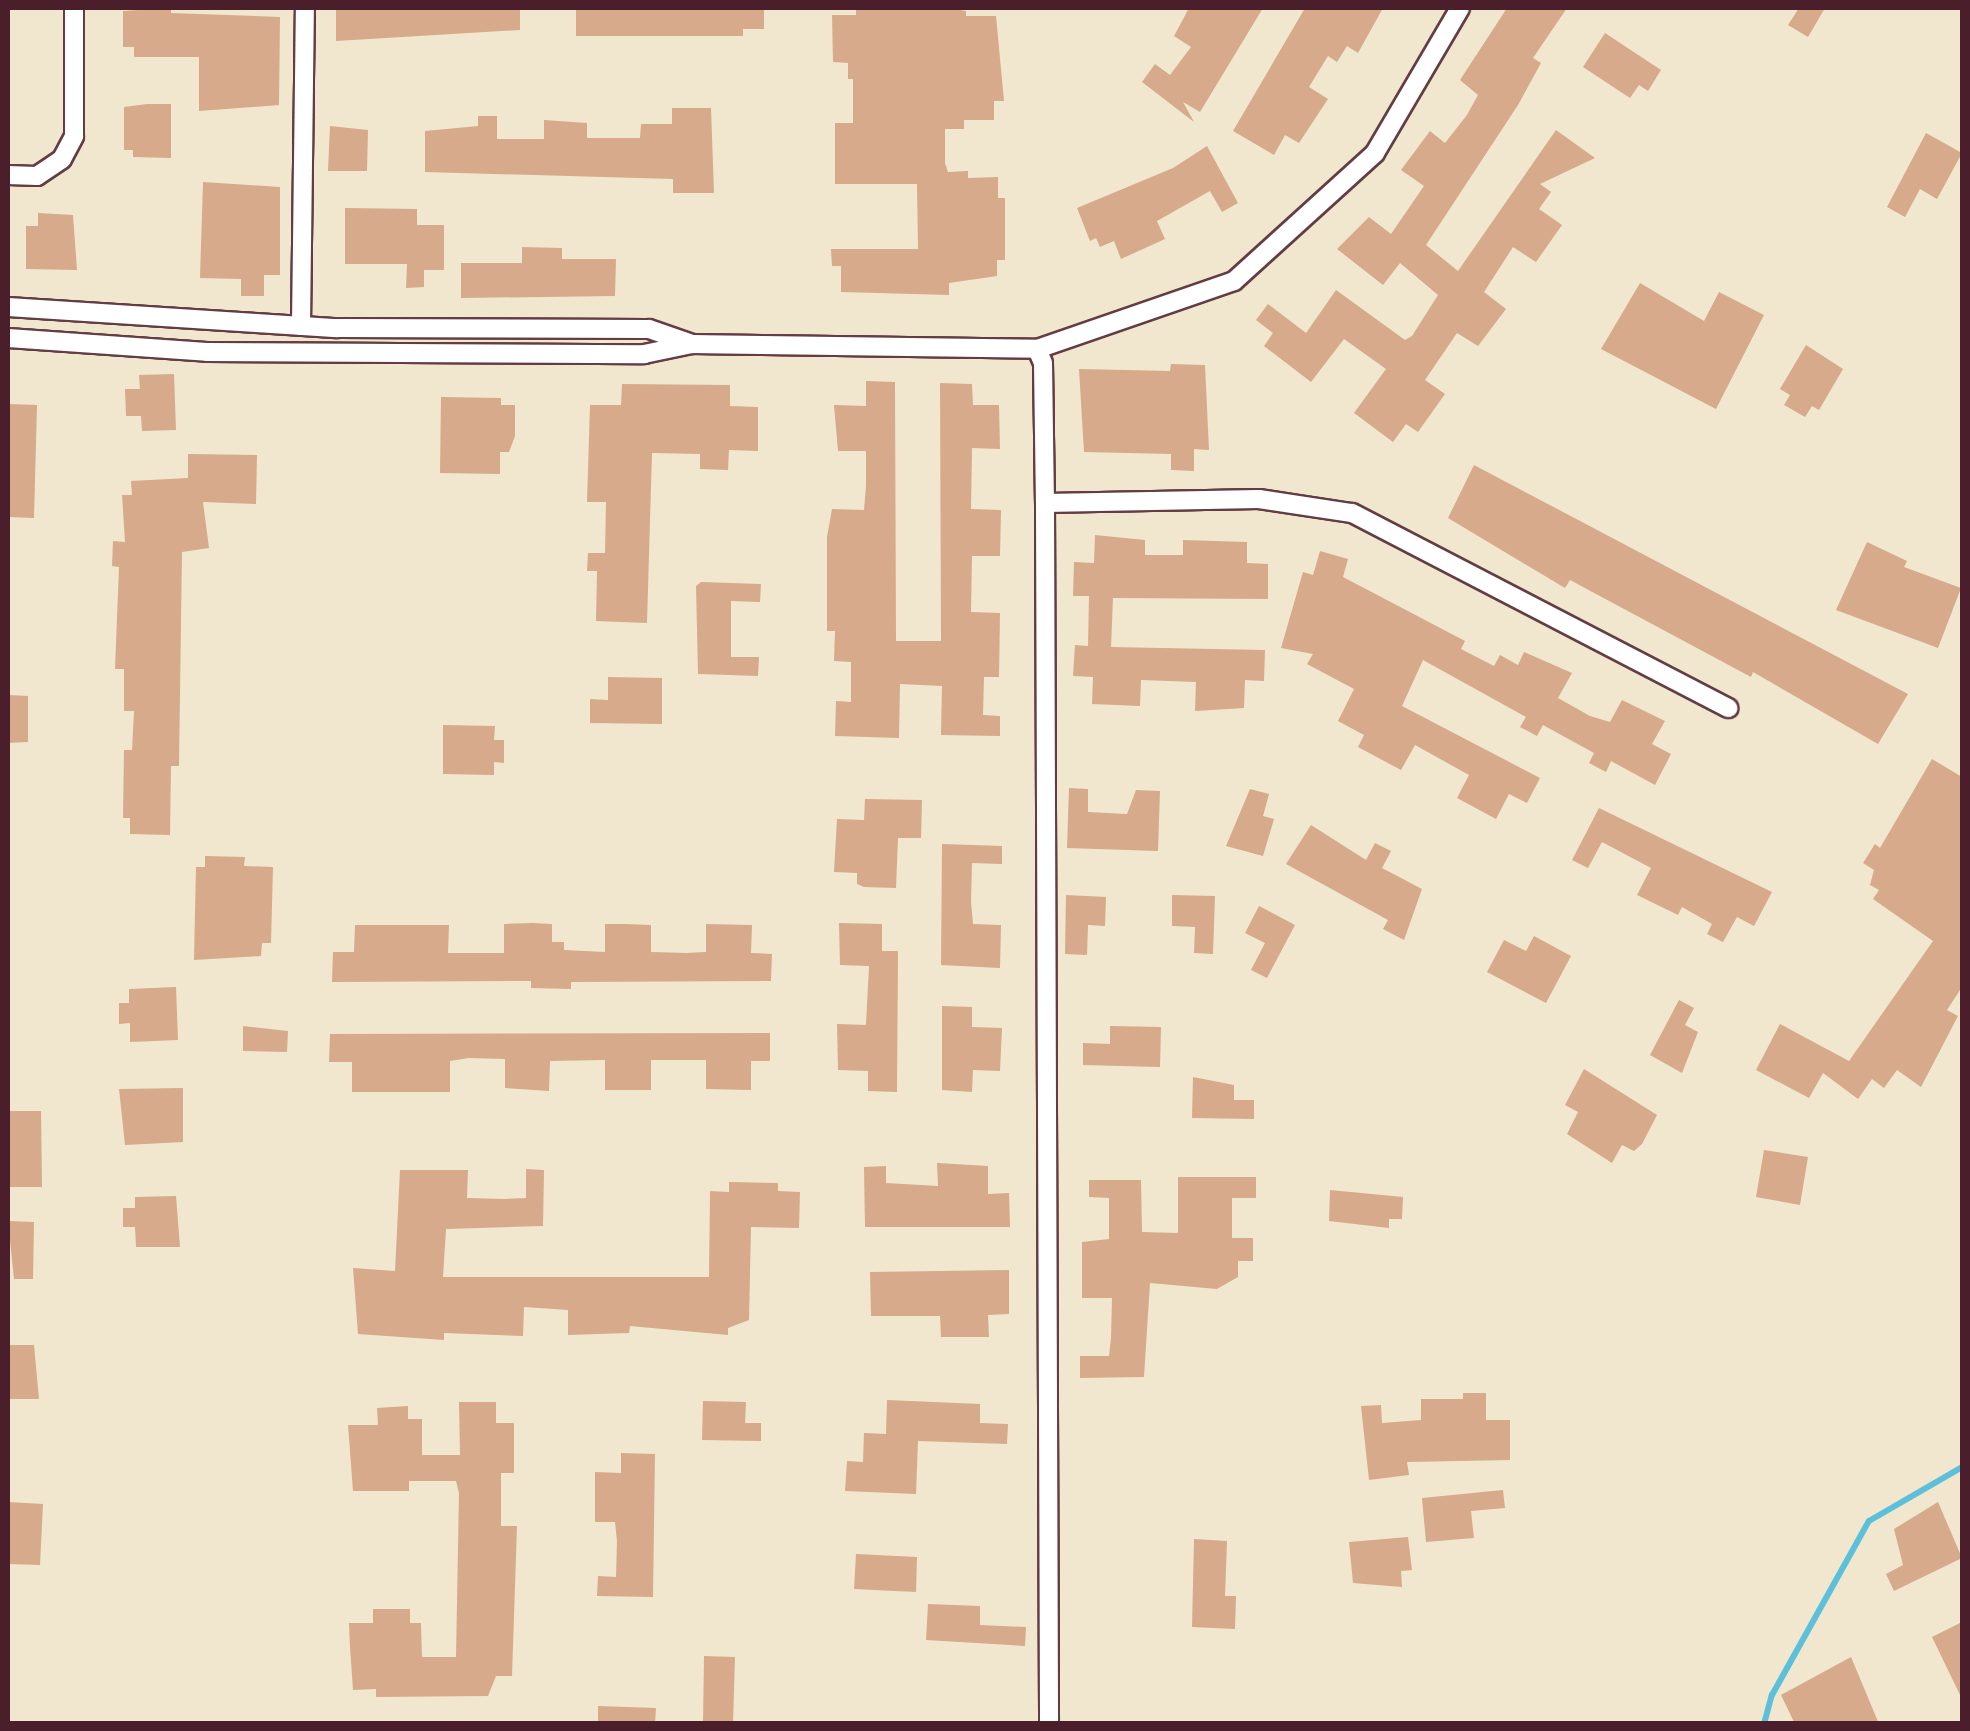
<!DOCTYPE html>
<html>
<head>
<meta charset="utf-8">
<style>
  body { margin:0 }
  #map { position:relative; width:1970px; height:1731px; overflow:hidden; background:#f0e7ce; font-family:"IM FELL French Canon",serif }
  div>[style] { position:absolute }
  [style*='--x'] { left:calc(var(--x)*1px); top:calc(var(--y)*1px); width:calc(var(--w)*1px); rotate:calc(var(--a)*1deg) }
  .stream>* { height:6px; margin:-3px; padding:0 3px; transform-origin:3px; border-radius:3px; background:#5cc0da }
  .building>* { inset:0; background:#d6aa8a }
  .roads { filter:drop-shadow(2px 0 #633d43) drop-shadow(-2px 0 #633d43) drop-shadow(0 2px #633d43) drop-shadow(0 -2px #633d43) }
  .street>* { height:18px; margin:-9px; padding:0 9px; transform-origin:9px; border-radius:9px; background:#fff }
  span { translate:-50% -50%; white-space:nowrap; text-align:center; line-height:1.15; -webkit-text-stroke:9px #f7f3e8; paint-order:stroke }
  .frame { position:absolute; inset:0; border:10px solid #4a1f2b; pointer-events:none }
</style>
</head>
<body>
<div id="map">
  <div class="stream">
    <div style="--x:1764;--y:1724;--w:30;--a:-75"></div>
    <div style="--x:1772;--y:1695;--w:199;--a:-60.9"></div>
    <div style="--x:1869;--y:1521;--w:108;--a:-30.1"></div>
  </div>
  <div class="building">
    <div style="clip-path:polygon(171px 8px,171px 13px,280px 17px,279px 105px,199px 111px,199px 57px,134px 57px,134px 47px,123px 47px,123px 11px)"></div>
    <div style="clip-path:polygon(336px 8px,520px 8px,520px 30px,336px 41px)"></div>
    <div style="clip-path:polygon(576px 8px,764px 8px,764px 29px,743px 29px,743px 36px,576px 36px)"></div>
    <div style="clip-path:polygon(856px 8px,948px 8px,966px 11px,966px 16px,996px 16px,1004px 101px,994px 101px,994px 120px,964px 120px,964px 129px,945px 129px,945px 163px,948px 172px,968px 171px,968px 178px,998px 177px,998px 198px,1005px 198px,1005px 260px,997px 260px,997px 276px,949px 283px,949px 295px,841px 292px,841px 266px,832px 266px,831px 249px,918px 249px,917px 184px,835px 184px,835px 123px,853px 123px,853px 79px,848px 79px,848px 63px,833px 62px,832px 15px,856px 15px)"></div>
    <div style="clip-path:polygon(1189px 8px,1263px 8px,1200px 112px,1183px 102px,1194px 122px,1142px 82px,1155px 64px,1170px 75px,1191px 47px,1174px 36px)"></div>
    <div style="clip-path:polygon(1305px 8px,1383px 8px,1358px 53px,1347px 46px,1337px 62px,1328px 56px,1309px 87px,1328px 99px,1299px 143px,1285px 135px,1274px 155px,1233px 131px)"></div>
    <div style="clip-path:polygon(1507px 8px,1567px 8px,1533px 58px,1541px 63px,1518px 105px,1426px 245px,1458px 271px,1556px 130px,1595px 158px,1540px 184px,1551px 192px,1539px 209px,1562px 225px,1536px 262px,1513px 247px,1484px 292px,1506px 309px,1478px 346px,1457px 333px,1425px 380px,1445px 394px,1418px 432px,1406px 424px,1393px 442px,1354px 413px,1386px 369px,1344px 339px,1311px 382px,1264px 346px,1273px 333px,1256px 320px,1268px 304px,1306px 333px,1336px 290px,1405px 340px,1412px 336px,1438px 295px,1400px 263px,1383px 285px,1337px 249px,1369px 217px,1391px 234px,1424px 186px,1401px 170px,1430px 131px,1445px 143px,1467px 115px,1478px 95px,1460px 80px)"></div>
    <div style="clip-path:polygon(1799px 8px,1825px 8px,1808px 37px,1788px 25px)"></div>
    <div style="clip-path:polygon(1605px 33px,1661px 70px,1648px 91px,1639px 85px,1630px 98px,1583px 67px)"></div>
    <div style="clip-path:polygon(147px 104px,171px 104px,171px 158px,133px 157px,133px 150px,124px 150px,124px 107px)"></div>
    <div style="clip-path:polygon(672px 108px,711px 108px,714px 193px,673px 193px,673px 179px,425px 172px,425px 131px,478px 126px,478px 116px,497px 116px,497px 139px,544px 139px,544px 120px,587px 123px,587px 138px,640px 138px,641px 124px,672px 124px)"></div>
    <div style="clip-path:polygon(330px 126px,368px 130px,367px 171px,328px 171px)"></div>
    <div style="clip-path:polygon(1926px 133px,1962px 153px,1937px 199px,1920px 189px,1905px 217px,1887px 207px)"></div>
    <div style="clip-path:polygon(1207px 146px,1238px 203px,1222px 212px,1210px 191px,1157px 221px,1165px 239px,1121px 259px,1114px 241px,1100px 247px,1096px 238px,1090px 241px,1077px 208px,1173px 168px)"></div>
    <div style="clip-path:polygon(203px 182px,280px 187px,280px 275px,264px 275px,264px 296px,241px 296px,241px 279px,200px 278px)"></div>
    <div style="clip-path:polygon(345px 208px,417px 209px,417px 225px,444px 225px,444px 270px,424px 270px,424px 287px,406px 288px,407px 264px,345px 264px)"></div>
    <div style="clip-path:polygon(38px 213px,73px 215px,77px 270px,26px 269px,26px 226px,38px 226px)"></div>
    <div style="clip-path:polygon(522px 247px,562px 248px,562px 259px,616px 259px,615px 296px,461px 298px,461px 263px,522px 263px)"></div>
    <div style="clip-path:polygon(1640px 283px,1704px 321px,1719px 292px,1764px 315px,1716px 409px,1601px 349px)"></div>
    <div style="clip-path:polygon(1806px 345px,1843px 369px,1819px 410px,1812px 406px,1805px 417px,1784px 405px,1790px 395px,1780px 389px)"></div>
    <div style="clip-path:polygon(1171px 364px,1205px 365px,1209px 450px,1194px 449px,1194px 471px,1171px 470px,1171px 454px,1084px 452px,1079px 369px,1170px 371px)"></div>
    <div style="clip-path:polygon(174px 374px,176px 430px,142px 431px,141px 416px,126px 416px,125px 389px,140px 389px,139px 375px)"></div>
    <div style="clip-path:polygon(866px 381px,895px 382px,896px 641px,941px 641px,940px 383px,972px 384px,973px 405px,999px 405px,1000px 449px,972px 448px,971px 509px,1001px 510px,1000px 556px,972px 556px,971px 612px,1000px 613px,999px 677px,984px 677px,983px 715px,1000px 716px,1000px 736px,941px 735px,942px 686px,900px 684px,899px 738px,835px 736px,836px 701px,851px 702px,851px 662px,834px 661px,835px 631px,827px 631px,827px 537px,832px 509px,864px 510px,866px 486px,866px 451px,838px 451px,834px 405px,866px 406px)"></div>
    <div style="clip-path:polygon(622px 384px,730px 385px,730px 406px,758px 407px,758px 451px,729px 450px,728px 470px,700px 469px,700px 454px,652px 453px,647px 623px,596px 621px,597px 571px,587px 571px,588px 553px,605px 553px,606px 502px,587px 502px,590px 405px,621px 405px)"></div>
    <div style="clip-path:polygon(441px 397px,501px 398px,501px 405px,515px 405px,515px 436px,509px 452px,500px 452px,500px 474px,440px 473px)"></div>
    <div style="clip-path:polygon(8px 404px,37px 405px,34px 518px,8px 517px)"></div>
    <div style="clip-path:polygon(188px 454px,257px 455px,256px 504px,203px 502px,209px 548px,182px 552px,179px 766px,171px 766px,170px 835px,130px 834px,130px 818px,123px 818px,124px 750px,132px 750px,134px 711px,124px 711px,124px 669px,115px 669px,119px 567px,112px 566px,113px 541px,125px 542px,122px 495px,132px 495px,131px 481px,188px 478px)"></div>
    <div style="clip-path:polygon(1474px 465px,1908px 694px,1878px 744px,1753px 672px,1751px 677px,1570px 580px,1565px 588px,1448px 518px)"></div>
    <div style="clip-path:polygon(1095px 535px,1145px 540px,1145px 555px,1183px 555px,1183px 540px,1247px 542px,1247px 563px,1268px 564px,1268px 599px,1113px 598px,1111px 647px,1265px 650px,1264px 681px,1245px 680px,1244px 708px,1195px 711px,1196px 682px,1141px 680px,1140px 706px,1092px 704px,1093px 677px,1073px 676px,1075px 645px,1088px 646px,1089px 596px,1073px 596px,1074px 562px,1094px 563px)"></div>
    <div style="clip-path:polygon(1867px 542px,1907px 561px,1904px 567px,1961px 588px,1938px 648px,1836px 610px)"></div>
    <div style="clip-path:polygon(1320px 551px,1348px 559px,1343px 577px,1465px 641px,1461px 649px,1494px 666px,1500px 655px,1518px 665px,1524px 652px,1572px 673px,1558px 698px,1590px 716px,1610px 722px,1622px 700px,1665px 721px,1652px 744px,1671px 754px,1655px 785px,1611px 761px,1606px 772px,1589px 763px,1594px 753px,1543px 725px,1537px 736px,1520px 727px,1526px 717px,1423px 660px,1402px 706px,1540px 778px,1527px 803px,1509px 794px,1496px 819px,1457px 798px,1469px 775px,1415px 745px,1401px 770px,1358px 747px,1364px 735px,1338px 721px,1354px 689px,1307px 664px,1313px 654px,1281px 648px,1303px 572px,1313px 575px)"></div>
    <div style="clip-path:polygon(701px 582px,761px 584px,760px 602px,731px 601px,731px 657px,759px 657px,758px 676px,698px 674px,696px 586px)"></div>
    <div style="clip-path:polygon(608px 677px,662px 678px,662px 724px,590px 723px,590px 699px,608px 700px)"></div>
    <div style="clip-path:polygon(8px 695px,28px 696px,28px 742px,8px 743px)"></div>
    <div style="clip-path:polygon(443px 725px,495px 726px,494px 740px,504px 740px,504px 763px,494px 762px,494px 775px,443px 774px)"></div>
    <div style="clip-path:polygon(1932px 759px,1962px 777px,1962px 987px,1947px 1010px,1958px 1016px,1921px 1087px,1897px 1070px,1884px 1088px,1872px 1079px,1858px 1099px,1823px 1073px,1809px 1098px,1756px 1070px,1780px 1024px,1849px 1061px,1933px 941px,1873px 899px,1879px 890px,1870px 885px,1874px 870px,1863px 863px,1875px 844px,1880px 848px)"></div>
    <div style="clip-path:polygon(1069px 788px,1088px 789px,1088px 812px,1127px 814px,1136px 790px,1160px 791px,1158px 851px,1067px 848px)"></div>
    <div style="clip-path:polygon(1250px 789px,1269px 794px,1263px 816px,1274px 819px,1263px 856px,1226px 846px)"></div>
    <div style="clip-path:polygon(865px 799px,922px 800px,921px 838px,898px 838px,896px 888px,864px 887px,857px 884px,857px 873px,834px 872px,837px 819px,864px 820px)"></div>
    <div style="clip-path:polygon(1599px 808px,1772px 892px,1754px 926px,1737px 917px,1723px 942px,1707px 934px,1712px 924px,1682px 907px,1678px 915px,1637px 895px,1651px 868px,1602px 842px,1588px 868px,1572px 860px)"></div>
    <div style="clip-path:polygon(1311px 825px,1366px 860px,1375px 843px,1391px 851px,1382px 868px,1422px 889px,1404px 940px,1383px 929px,1388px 920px,1286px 864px)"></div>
    <div style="clip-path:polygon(942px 844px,1002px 846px,1002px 864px,972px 863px,971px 902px,973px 924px,1001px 925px,1000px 968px,941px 965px)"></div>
    <div style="clip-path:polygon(205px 856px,245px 857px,244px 866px,273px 867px,271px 943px,262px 943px,261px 956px,194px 960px,196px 867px,205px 867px)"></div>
    <div style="clip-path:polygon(1066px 895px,1106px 897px,1105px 926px,1088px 925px,1087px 955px,1065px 954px)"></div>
    <div style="clip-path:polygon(1172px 895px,1215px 896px,1213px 954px,1194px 953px,1195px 927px,1172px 926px)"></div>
    <div style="clip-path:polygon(1259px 906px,1295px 925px,1267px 978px,1251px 970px,1265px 943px,1245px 933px)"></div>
    <div style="clip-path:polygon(532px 923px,552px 924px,552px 942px,564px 942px,564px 950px,605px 952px,605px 924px,625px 924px,651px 925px,651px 952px,686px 953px,706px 952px,706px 924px,752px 925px,751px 953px,772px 954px,771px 981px,571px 982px,571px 989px,531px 988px,531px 981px,332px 982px,333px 952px,354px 952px,355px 925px,449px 925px,448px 953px,504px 953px,504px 924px)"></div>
    <div style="clip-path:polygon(839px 923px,882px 924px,882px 951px,898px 951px,897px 1092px,868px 1091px,868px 1071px,838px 1070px,837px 1024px,866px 1025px,869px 966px,840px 965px)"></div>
    <div style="clip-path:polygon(1534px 936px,1571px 956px,1546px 1003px,1487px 972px,1504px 940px,1526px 951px)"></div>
    <div style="clip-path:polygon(176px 987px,178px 1040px,130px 1042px,130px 1023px,119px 1024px,119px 1003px,129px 1003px,129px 989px)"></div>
    <div style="clip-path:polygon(1679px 1000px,1694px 1008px,1685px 1025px,1698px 1032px,1682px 1073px,1650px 1055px)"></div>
    <div style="clip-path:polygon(942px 1006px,972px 1007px,972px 1027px,1002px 1028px,1000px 1071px,973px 1070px,972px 1092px,942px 1090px)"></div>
    <div style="clip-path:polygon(243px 1026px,288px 1031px,287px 1052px,243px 1051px)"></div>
    <div style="clip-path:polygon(1110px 1026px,1161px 1027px,1160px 1067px,1083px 1065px,1083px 1043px,1110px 1044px)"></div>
    <div style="clip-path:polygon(770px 1033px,770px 1061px,751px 1061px,751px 1090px,706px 1089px,706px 1060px,651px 1060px,651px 1090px,605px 1090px,605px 1060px,550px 1061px,549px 1091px,505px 1088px,505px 1059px,469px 1058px,450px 1061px,450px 1092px,352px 1092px,352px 1062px,329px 1062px,330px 1034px)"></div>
    <div style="clip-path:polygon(1584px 1069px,1657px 1115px,1642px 1144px,1634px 1151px,1622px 1145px,1612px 1163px,1567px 1134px,1578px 1112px,1565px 1105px)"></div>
    <div style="clip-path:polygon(1193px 1077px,1234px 1085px,1234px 1100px,1254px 1100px,1254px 1119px,1192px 1118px)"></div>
    <div style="clip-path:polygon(183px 1088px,183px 1142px,125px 1145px,119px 1089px)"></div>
    <div style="clip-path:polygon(8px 1111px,41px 1111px,42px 1187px,8px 1187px)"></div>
    <div style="clip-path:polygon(1764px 1150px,1808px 1157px,1800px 1205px,1756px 1197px)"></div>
    <div style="clip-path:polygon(937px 1163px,988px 1166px,988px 1194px,1009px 1193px,1010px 1227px,865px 1227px,864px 1167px,886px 1166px,886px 1183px,938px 1186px)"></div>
    <div style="clip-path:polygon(526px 1169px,544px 1170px,543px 1226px,446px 1229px,443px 1277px,709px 1277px,710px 1191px,729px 1192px,729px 1182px,778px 1183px,778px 1191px,800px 1192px,799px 1228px,751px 1227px,749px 1320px,728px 1328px,728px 1335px,630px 1326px,629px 1333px,568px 1335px,568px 1310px,524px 1307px,523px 1336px,444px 1333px,444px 1340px,358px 1334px,353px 1268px,395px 1271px,400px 1170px,468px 1170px,467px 1198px,505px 1199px,526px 1198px)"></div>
    <div style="clip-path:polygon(1178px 1177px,1256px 1177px,1256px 1198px,1232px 1198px,1232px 1238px,1253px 1238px,1253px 1261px,1238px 1261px,1238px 1277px,1217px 1289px,1150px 1283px,1144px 1377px,1080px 1378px,1080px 1356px,1109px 1356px,1111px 1338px,1112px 1298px,1082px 1298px,1082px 1242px,1109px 1239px,1109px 1198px,1089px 1197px,1089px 1180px,1141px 1180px,1142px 1232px,1178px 1233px)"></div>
    <div style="clip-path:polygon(1330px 1190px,1403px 1197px,1402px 1219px,1389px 1219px,1389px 1228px,1329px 1221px)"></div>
    <div style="clip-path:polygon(176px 1196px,180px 1247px,136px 1247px,135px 1227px,123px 1227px,123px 1208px,135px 1208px,135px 1197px)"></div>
    <div style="clip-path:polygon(8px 1221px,34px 1222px,33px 1279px,14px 1279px)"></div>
    <div style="clip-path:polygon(1009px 1270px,1009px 1314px,988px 1315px,989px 1337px,941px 1337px,940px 1316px,871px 1316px,870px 1272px)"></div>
    <div style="clip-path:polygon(9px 1345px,34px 1345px,39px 1399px,8px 1399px)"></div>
    <div style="clip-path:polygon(1463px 1393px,1486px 1393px,1486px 1420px,1510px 1420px,1510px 1460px,1407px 1462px,1409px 1475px,1369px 1480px,1361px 1406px,1381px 1405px,1382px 1423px,1421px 1420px,1421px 1399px,1463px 1399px)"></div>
    <div style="clip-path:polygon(887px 1400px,980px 1404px,980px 1423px,1008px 1424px,1007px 1444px,918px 1441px,916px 1494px,845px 1491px,847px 1461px,863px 1462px,864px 1433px,886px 1434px)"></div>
    <div style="clip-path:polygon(703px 1401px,746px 1402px,745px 1423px,761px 1423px,761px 1441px,702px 1440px)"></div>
    <div style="clip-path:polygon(459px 1402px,496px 1402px,496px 1423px,514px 1423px,514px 1473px,501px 1473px,501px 1526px,517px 1526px,512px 1676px,496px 1676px,488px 1696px,376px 1697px,376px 1689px,353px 1690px,350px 1647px,349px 1623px,373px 1623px,373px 1609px,410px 1609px,410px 1623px,421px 1623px,422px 1657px,456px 1657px,459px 1493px,456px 1481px,409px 1481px,409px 1491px,353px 1491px,348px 1425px,378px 1425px,377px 1408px,408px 1406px,408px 1419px,422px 1419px,422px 1455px,460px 1455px)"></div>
    <div style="clip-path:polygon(621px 1453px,655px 1454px,653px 1597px,597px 1596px,598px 1576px,616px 1577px,617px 1541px,615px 1522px,595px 1522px,595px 1472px,621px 1473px)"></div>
    <div style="clip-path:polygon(1503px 1490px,1505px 1508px,1471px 1511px,1474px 1538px,1426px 1542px,1422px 1498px)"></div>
    <div style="clip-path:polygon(8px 1502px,43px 1504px,40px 1565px,8px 1564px)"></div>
    <div style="clip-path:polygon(1938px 1502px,1962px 1558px,1894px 1591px,1886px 1574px,1903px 1565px,1894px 1529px)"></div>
    <div style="clip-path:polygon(1408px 1537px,1412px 1570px,1401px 1571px,1402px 1587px,1353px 1583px,1349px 1542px)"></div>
    <div style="clip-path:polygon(1194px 1539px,1227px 1541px,1225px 1596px,1236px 1596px,1235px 1629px,1192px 1627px)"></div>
    <div style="clip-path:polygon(856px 1554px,917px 1557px,916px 1592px,854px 1589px)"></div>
    <div style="clip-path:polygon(928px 1604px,980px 1606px,980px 1625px,1026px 1627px,1025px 1646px,926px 1640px)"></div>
    <div style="clip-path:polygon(1962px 1622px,1962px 1699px,1932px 1637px)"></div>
    <div style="clip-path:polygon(704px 1656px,735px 1657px,733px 1724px,703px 1724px)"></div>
    <div style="clip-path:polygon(1851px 1657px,1879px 1724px,1795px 1724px,1781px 1695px)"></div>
    <div style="clip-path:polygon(598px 1706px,656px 1708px,655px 1724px,598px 1724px)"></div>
  </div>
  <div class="roads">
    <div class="street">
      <div style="--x:8;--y:175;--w:29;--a:2"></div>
      <div style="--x:37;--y:176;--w:30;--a:-34"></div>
      <div style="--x:62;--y:159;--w:26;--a:-62"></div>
      <div style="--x:74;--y:136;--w:128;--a:-90"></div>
      <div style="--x:8;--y:307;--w:330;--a:3.7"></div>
      <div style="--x:337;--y:328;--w:312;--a:0.2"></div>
      <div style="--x:649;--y:329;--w:46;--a:19.2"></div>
      <div style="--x:301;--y:326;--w:318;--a:-89.3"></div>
      <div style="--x:8;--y:338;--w:199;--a:4"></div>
      <div style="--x:207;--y:352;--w:437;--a:0.3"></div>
      <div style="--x:644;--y:354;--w:49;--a:-11.8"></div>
      <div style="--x:692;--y:344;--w:345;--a:0.8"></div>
      <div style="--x:1037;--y:349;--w:15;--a:67"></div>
      <div style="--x:1043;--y:363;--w:140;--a:89.2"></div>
      <div style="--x:1045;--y:503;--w:1221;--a:89.81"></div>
      <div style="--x:1037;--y:349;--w:208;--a:-19"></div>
      <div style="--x:1234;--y:281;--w:190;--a:-42.2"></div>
      <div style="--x:1375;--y:153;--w:168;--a:-59.6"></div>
      <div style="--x:1045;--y:503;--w:214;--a:-1.1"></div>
      <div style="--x:1259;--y:499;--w:94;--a:8.6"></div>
      <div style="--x:1352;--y:513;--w:424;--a:27.4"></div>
    </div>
  </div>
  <div class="frame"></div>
</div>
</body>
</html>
